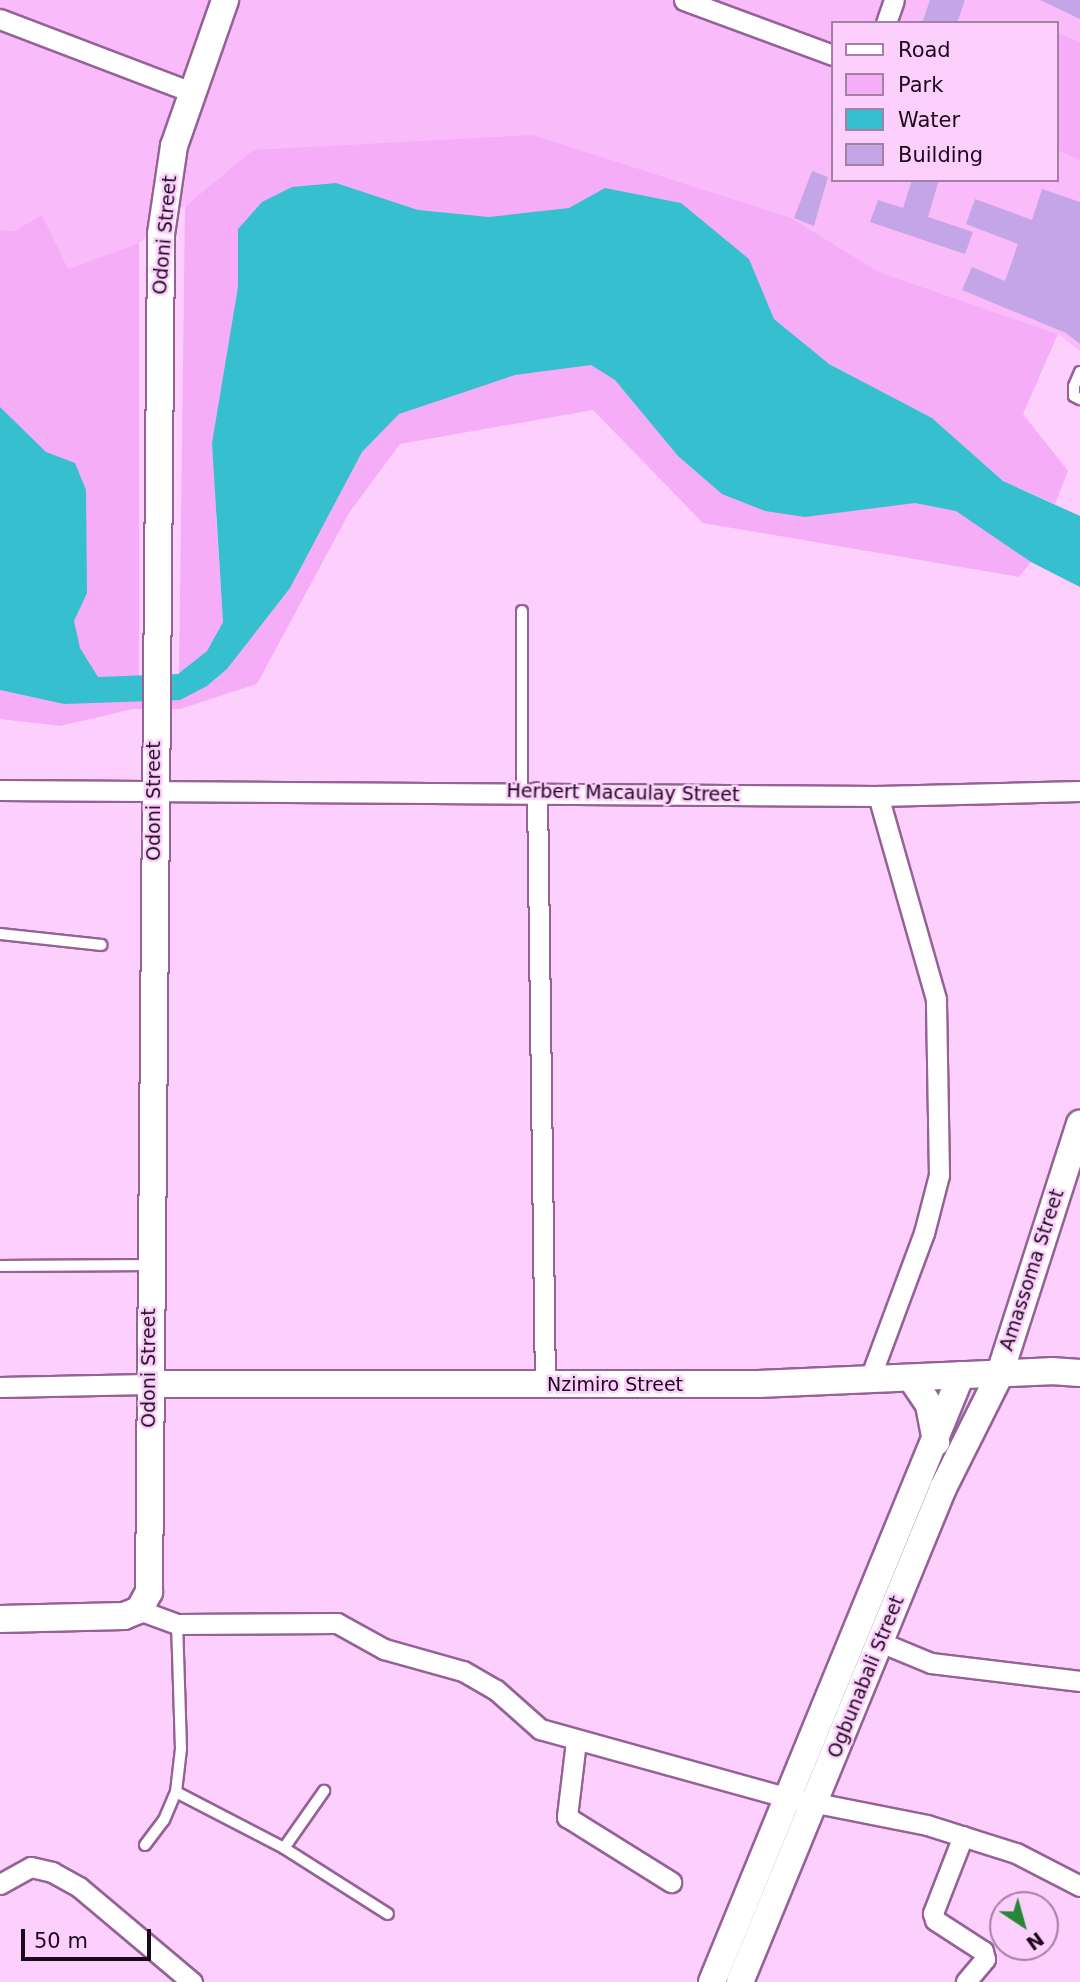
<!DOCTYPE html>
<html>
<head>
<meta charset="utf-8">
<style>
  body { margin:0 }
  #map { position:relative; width:1080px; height:1982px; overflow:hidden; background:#fdcffd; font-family:"DejaVu Sans",sans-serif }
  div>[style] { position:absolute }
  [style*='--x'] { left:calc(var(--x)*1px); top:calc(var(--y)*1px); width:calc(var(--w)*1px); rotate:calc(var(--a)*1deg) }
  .built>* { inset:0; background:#f9bbfa }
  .green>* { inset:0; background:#f6adf8 }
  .water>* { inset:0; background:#36bfce }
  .building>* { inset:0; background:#c4a5e8 }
  .roads { filter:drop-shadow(2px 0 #956297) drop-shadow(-2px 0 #956297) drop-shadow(0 2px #956297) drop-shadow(0 -2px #956297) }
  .lane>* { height:10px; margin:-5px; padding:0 5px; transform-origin:5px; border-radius:5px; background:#fff }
  .street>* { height:19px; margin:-9.5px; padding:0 9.5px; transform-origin:9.5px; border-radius:9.5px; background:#fff }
  .secondary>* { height:26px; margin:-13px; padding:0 13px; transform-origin:13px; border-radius:13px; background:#fff }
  span { translate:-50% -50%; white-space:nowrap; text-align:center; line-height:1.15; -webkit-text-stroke:5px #fdcffd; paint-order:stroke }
  .street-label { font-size:19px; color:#1d091e }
  .legend { position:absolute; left:831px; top:21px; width:228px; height:161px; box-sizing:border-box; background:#fdcffd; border:2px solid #a380a4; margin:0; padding:9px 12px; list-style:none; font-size:21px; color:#1d091e }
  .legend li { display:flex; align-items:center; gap:14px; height:35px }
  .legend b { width:35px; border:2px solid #a380a4 }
  .north { position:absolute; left:989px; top:1891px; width:70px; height:70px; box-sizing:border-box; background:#fdcffd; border:2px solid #a380a4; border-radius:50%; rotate:144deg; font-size:19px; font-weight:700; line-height:28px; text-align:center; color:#1d091e }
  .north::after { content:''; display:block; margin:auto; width:24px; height:32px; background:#298637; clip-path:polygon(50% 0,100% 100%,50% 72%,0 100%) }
  .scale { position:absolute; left:21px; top:1929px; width:130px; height:32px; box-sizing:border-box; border:4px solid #1d091e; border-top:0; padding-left:9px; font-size:21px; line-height:24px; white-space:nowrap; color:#1d091e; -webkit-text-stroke:5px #fdcffd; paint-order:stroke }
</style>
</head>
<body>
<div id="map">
  <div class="built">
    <div style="clip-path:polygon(evenodd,0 0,1080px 0,1080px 351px,1058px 334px,879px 272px,791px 218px,253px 150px,139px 243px,68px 269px,15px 231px,0 230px,0 0,833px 23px,1057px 23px,1057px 180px,833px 180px,833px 23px)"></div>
  </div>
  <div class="green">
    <div style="clip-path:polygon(1057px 33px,1080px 42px,1080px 160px,1057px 150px)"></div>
    <div style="clip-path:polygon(533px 135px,791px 218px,879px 272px,1058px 334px,1023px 414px,1068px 471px,1055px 504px,1003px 481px,932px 418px,829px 364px,615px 268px,216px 516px,223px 622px,207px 651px,179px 674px,185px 206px,253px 150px)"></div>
    <div style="clip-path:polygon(42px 215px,68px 269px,139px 243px,139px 677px,98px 677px,0 647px,0 230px,15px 231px)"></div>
    <div style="clip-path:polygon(399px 298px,894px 459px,1031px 562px,1019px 577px,703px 523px,593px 410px,400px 444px,349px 513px,257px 684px,180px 709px,133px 709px,60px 726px,0 719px,0 690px,64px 704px,207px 686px,227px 669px,246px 644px)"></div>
  </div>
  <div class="water">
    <div style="clip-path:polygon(336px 183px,418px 210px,489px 217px,569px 208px,605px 188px,681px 203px,749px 259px,774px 319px,829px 364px,932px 418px,1003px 481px,1080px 516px,1080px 587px,1031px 562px,956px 511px,915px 503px,805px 517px,765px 511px,722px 494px,678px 456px,615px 380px,591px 365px,515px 375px,399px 414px,362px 452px,290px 588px,227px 669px,207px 686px,180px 700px,64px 704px,0 690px,0 407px,46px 452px,75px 463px,86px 490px,87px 593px,74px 621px,80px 648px,98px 677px,178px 674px,207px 651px,223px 622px,212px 443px,238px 287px,238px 229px,262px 202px,292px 187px)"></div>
  </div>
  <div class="building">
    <div style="clip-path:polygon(930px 0,965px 0,957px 23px,922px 23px)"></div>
    <div style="clip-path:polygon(1040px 0,1080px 0,1080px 19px)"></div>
    <div style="clip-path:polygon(812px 171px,828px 177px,814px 226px,794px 218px)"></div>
    <div style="clip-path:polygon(912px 180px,939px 180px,928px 217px,973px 232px,965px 254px,870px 222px,878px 200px,903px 208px)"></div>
    <div style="clip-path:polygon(1042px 189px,1080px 202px,1080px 344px,1066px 333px,962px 290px,972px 267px,1005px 281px,1018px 244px,966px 224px,975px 199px,1032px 220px)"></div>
  </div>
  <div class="roads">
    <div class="lane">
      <div style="--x:1080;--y:372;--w:15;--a:113"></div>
      <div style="--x:1074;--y:386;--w:10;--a:90"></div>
      <div style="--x:1074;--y:396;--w:7;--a:27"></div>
      <div style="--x:522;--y:792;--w:181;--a:-90"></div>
      <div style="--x:0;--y:934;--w:102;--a:6.2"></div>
      <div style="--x:0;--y:1266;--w:149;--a:-0.4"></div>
      <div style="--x:176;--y:1792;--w:122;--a:27.4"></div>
      <div style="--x:284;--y:1848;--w:123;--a:32.4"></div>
      <div style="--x:145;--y:1845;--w:31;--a:-53"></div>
      <div style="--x:164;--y:1820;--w:30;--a:-67"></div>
      <div style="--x:176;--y:1792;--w:43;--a:-83.4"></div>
      <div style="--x:181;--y:1749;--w:125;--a:-91.8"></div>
      <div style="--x:284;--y:1848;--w:70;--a:-54.9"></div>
    </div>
    <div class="street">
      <div style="--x:684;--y:0;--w:159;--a:20.3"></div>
      <div style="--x:0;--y:19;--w:204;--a:20.9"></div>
      <div style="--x:886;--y:23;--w:24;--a:-71"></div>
      <div style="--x:0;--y:790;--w:878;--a:0.39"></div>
      <div style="--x:878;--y:796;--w:202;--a:-1.4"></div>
      <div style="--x:537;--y:792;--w:593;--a:89.23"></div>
      <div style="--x:870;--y:1378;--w:155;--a:-69.6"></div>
      <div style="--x:924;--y:1233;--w:60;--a:-75.5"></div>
      <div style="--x:939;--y:1175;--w:176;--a:-91"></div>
      <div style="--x:936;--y:999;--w:211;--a:-105.9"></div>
      <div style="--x:0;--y:1387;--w:149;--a:-1.2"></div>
      <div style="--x:139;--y:1610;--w:40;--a:20.2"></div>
      <div style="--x:177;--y:1624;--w:160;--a:-0.4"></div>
      <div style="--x:337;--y:1623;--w:54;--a:29"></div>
      <div style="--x:384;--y:1649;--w:82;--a:15.6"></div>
      <div style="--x:463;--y:1671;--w:38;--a:30"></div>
      <div style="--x:496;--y:1690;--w:59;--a:41.6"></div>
      <div style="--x:540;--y:1729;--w:255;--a:15.5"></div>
      <div style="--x:786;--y:1797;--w:144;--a:11.2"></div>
      <div style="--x:927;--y:1825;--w:93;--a:17.5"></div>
      <div style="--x:1016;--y:1853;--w:72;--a:27.3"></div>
      <div style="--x:880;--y:1642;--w:55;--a:22.4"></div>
      <div style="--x:931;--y:1663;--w:150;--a:6.9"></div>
      <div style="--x:576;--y:1741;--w:77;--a:96.8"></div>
      <div style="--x:567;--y:1817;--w:123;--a:32"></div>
      <div style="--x:963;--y:1836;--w:83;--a:111.3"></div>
      <div style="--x:933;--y:1913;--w:7;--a:74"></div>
      <div style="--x:935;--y:1920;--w:57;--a:32.9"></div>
      <div style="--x:983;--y:1951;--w:8;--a:76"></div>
      <div style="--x:985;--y:1959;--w:30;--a:130"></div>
      <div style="--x:0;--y:1884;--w:35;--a:-29"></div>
      <div style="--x:31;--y:1867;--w:22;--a:13"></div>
      <div style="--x:52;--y:1872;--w:31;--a:29"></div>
      <div style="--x:79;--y:1887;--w:148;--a:40.1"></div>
    </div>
    <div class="secondary">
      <div style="--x:911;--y:1378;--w:32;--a:56"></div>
      <div style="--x:929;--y:1405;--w:38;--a:79"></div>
      <div style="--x:149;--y:1384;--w:609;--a:0"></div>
      <div style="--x:758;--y:1384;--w:293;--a:-2.5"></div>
      <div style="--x:1051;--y:1371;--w:29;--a:4"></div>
      <div style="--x:0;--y:1619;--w:124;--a:-1.4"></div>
      <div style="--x:124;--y:1616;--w:16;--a:-22"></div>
      <div style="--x:139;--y:1610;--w:21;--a:-61"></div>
      <div style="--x:149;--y:1592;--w:1358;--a:-89.49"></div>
      <div style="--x:161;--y:234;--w:89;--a:-81.6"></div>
      <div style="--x:174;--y:146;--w:155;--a:-70.7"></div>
      <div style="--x:712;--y:1982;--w:656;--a:-67.7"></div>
      <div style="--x:740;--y:1982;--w:534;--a:-67.66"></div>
      <div style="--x:943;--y:1488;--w:125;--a:-63.4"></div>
      <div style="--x:999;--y:1376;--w:265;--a:-72.2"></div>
    </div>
  </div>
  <div class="street-label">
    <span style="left:165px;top:235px;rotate:-85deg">Odoni Street</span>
    <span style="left:623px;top:793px;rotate:1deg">Herbert Macaulay Street</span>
    <span style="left:154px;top:801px;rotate:-90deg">Odoni Street</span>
    <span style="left:1032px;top:1270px;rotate:-72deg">Amassoma Street</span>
    <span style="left:149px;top:1368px;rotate:-90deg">Odoni Street</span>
    <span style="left:615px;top:1385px">Nzimiro Street</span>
    <span style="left:866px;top:1677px;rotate:-68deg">Ogbunabali Street</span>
  </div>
  <ul class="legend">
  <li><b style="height:9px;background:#fff"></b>Road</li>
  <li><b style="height:19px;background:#f6adf8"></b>Park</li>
  <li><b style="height:19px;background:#36bfce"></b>Water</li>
  <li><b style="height:19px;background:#c4a5e8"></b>Building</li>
  </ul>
  <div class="north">N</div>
  <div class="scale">50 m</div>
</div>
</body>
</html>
